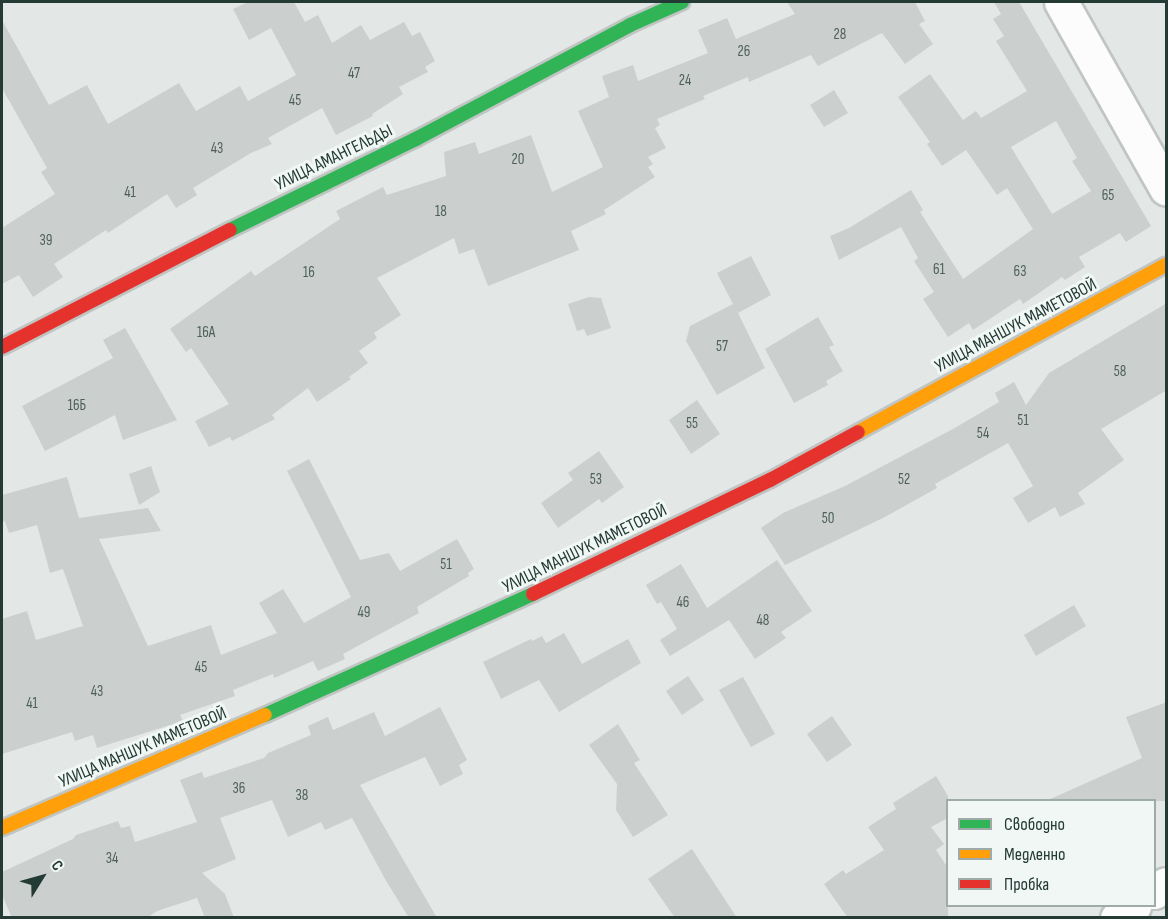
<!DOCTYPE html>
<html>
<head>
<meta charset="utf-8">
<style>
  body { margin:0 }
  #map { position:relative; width:1168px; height:919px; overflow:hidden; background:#e3e8e6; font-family:"Sofia Sans Condensed",sans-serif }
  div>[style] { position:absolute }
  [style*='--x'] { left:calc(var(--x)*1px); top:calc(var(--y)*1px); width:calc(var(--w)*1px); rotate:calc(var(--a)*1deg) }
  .building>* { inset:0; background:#cbcfce }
  .roads { filter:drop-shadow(2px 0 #c0c5c3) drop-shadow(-2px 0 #c0c5c3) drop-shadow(0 2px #c0c5c3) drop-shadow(0 -2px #c0c5c3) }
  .street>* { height:33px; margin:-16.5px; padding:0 16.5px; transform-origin:16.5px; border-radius:16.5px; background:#fbfcfb }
  .fast>* { height:14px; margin:-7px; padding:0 7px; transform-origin:7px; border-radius:7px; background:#30b455 }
  .slow>* { height:14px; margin:-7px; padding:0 7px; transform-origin:7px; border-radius:7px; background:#ff9f0a }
  .jam>* { height:14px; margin:-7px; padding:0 7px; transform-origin:7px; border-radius:7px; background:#e5322d }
  span { translate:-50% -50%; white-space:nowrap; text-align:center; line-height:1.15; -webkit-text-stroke:6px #f1f7f4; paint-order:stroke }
  .number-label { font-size:15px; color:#4e605c }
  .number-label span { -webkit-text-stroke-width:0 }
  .street-label { font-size:18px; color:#233a35 }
  .frame { position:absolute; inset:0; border:3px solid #233a35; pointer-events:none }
  .legend { position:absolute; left:946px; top:799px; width:210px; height:108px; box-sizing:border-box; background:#f1f7f4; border:2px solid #9faba8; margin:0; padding:8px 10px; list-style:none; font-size:18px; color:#233a35 }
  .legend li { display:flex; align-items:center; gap:12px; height:30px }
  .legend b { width:30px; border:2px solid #9faba8 }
  .north { position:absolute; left:12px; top:847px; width:60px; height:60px; -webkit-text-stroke:4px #f1f7f4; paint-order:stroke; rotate:53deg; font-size:16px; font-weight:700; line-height:24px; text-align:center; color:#233a35 }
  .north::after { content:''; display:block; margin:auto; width:21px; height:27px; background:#233a35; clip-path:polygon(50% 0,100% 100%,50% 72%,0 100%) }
</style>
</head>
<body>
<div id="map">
  <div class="building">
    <div style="clip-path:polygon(248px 2px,294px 2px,305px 22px,318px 15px,332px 43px,361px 25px,370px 40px,404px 22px,412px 36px,420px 32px,435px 61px,425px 67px,428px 72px,399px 87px,403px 94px,372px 114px,373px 116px,336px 135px,322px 108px,268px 138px,272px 144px,251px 153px,193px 188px,197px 195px,176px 208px,167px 194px,108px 233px,106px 230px,54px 264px,63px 277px,33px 297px,19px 275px,2px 284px,2px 228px,55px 194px,41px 172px,47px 168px,2px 88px,2px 20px,49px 105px,87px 85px,108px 124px,179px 83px,196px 111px,240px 86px,248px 101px,296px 75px,271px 28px,249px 40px,233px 9px)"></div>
    <div style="clip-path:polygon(787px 2px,915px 2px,925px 21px,919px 24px,933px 44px,905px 64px,882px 33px,818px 66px,811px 55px,749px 82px,748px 77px,703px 96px,705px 99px,657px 119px,660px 125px,655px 128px,666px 148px,648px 157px,653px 164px,648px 167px,655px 177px,604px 210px,606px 214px,571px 231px,579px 250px,488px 286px,474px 249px,459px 254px,454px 238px,377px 278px,401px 315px,374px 333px,377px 338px,359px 351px,368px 363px,349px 377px,351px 379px,317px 402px,308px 388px,272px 415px,275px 419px,232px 441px,230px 437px,209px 447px,195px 421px,229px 404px,191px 348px,186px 352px,170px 329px,251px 271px,255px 276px,340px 219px,336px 211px,383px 187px,387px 195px,446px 176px,444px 152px,475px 142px,479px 154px,531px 135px,552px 192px,603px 167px,578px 111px,609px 97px,602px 76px,633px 65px,638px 81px,708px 53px,698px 30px,727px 18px,736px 39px,795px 14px)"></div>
    <div style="clip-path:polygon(evenodd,994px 2px,1019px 2px,1151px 226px,1126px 242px,1120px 233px,1079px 257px,1085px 267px,1065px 280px,1062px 277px,1023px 304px,1020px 299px,973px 330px,969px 323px,948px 337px,923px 299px,934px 292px,914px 261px,918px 258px,901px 227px,839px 260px,830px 236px,849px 228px,911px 190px,923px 210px,920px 212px,963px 279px,1033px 229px,1007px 188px,997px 195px,966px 150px,942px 166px,927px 144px,930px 142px,898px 97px,930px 74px,963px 120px,976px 111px,981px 118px,1027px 91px,996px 41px,1004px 36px,993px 19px,1001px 14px,994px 2px,1056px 121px,1077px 158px,1072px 161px,1091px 191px,1052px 214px,1011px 147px,1056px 121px)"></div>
    <div style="clip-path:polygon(834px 90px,848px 113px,824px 127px,810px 105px)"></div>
    <div style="clip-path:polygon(751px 256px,771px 295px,738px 313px,765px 368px,717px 395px,686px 341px,690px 326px,733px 304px,717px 273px)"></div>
    <div style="clip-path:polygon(589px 297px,601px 298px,611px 328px,587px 336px,584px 329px,577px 331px,568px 304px)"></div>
    <div style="clip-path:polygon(1167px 303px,1167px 390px,1101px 429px,1124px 460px,1078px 493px,1085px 504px,1060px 517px,1055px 507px,1028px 523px,1013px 498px,1033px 486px,1008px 443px,935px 484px,937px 488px,883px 518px,785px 565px,761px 528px,783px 513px,845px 486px,953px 429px,999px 402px,995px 393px,1014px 382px,1026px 405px,1049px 373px)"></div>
    <div style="clip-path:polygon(818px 317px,834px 345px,829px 347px,843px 371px,826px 381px,828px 385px,794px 403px,765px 349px)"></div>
    <div style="clip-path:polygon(125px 328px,177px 420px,123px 440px,115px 415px,45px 451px,22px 406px,113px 358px,103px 340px)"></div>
    <div style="clip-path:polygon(697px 400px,720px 434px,691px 454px,669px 420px)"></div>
    <div style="clip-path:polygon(599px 451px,624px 487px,602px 503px,599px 499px,558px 528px,541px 503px,573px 480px,568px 473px)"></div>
    <div style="clip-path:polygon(309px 459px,360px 560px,389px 553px,400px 571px,457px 539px,474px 569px,468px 573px,469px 576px,417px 607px,419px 613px,343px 654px,345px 659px,318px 671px,313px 661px,274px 678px,273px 674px,233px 690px,235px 696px,180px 715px,183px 721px,97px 748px,93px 735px,75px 741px,72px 732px,2px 754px,2px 619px,27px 611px,36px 640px,83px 626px,63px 569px,50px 573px,37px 525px,9px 533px,5px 521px,2px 522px,2px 495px,67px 477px,79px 518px,148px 508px,161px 531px,99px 539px,148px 646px,211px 625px,221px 655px,277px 633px,259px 603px,283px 589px,304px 623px,351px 597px,287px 471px)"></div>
    <div style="clip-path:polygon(151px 466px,160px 492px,139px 505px,129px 474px)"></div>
    <div style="clip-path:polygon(777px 560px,812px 611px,781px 632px,786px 638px,755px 659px,729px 620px,670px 656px,660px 640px,677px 629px,661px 602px,657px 604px,646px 585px,681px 564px,707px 608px)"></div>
    <div style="clip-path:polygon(1074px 605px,1086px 626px,1036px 656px,1024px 635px)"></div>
    <div style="clip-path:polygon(564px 633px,582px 664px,628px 639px,641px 663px,559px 712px,539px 680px,501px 699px,483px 662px,531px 639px,532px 641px,542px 636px,546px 643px)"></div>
    <div style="clip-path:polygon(688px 676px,704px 700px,682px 715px,666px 691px)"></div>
    <div style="clip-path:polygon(743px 677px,775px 734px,751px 747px,719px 690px)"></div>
    <div style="clip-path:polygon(1167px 702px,1167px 801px,1046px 801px,1142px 758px,1126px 717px)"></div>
    <div style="clip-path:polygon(440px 707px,467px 760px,459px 765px,463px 774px,440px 786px,425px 757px,360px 785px,437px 918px,409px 918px,385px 879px,352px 818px,325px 830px,321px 822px,288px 837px,272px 800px,220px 818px,236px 859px,202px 873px,225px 894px,234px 918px,205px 918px,197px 898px,157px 911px,147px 918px,12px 918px,2px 895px,2px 872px,73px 839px,76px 835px,118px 821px,121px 828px,130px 826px,135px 842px,197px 822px,180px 780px,202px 772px,204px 778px,264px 758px,268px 753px,311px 735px,308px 726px,328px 717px,333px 730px,374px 712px,385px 736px)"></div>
    <div style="clip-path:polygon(832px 716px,852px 745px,827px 762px,807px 734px)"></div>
    <div style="clip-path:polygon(618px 724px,640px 760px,634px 763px,668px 815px,633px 837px,616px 810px,617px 784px,589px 745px)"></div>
    <div style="clip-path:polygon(936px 776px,948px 796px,948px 818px,931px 827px,944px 844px,936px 850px,948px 868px,948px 918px,848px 918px,824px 884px,843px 870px,846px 874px,884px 850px,868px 827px,896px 809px,893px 803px)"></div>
    <div style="clip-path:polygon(692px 849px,737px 918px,675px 918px,648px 879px)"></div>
  </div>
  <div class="roads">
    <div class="street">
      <div style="--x:1061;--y:2;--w:214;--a:60.6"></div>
      <div style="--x:1154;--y:892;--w:14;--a:-34"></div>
      <div style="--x:1117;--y:918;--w:21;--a:-35"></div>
    </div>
    <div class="fast">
      <div style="--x:230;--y:230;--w:207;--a:-26.1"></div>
      <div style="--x:416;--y:139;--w:242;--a:-28"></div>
      <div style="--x:630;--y:25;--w:57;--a:-23.9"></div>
      <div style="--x:265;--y:715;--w:294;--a:-24.3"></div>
    </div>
    <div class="slow">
      <div style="--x:858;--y:432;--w:350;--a:-28.5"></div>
      <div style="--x:2;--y:828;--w:286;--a:-23.3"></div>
    </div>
    <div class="jam">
      <div style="--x:2;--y:347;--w:256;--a:-27.2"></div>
      <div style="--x:533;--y:594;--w:263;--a:-25.7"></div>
      <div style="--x:770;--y:480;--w:100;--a:-28.6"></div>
    </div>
  </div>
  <div class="number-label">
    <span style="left:840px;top:35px">28</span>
    <span style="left:744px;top:52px">26</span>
    <span style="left:354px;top:74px">47</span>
    <span style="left:685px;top:81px">24</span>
    <span style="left:295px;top:101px">45</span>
    <span style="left:217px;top:149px">43</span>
    <span style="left:518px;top:160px">20</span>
    <span style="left:130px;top:193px">41</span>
    <span style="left:1108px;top:196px">65</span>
    <span style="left:441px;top:212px">18</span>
    <span style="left:46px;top:241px">39</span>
    <span style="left:939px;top:270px">61</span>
    <span style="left:1020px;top:272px">63</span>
    <span style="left:309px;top:273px">16</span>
    <span style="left:206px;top:333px">16А</span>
    <span style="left:722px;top:347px">57</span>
    <span style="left:1120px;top:372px">58</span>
    <span style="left:77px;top:406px">16Б</span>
    <span style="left:1023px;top:421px">51</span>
    <span style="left:692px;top:424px">55</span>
    <span style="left:983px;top:434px">54</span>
    <span style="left:596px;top:480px">53</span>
    <span style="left:904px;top:480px">52</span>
    <span style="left:828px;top:519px">50</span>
    <span style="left:446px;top:565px">51</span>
    <span style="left:683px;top:603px">46</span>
    <span style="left:364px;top:613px">49</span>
    <span style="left:763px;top:621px">48</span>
    <span style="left:201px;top:668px">45</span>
    <span style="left:97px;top:692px">43</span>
    <span style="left:32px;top:704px">41</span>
    <span style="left:239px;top:789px">36</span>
    <span style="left:302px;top:796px">38</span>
    <span style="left:112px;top:859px">34</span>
  </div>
  <div class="street-label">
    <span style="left:334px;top:158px;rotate:-26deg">УЛИЦА АМАНГЕЛЬДЫ</span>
    <span style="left:1016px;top:326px;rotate:-28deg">УЛИЦА МАНШУК МАМЕТОВОЙ</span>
    <span style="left:585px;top:549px;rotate:-26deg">УЛИЦА МАНШУК МАМЕТОВОЙ</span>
    <span style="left:143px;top:748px;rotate:-23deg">УЛИЦА МАНШУК МАМЕТОВОЙ</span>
  </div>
  <div class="frame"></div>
  <ul class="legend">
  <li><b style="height:8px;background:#30b455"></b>Свободно</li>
  <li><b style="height:8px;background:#ff9f0a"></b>Медленно</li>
  <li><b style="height:8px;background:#e5322d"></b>Пробка</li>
  </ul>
  <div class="north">С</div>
</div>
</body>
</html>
